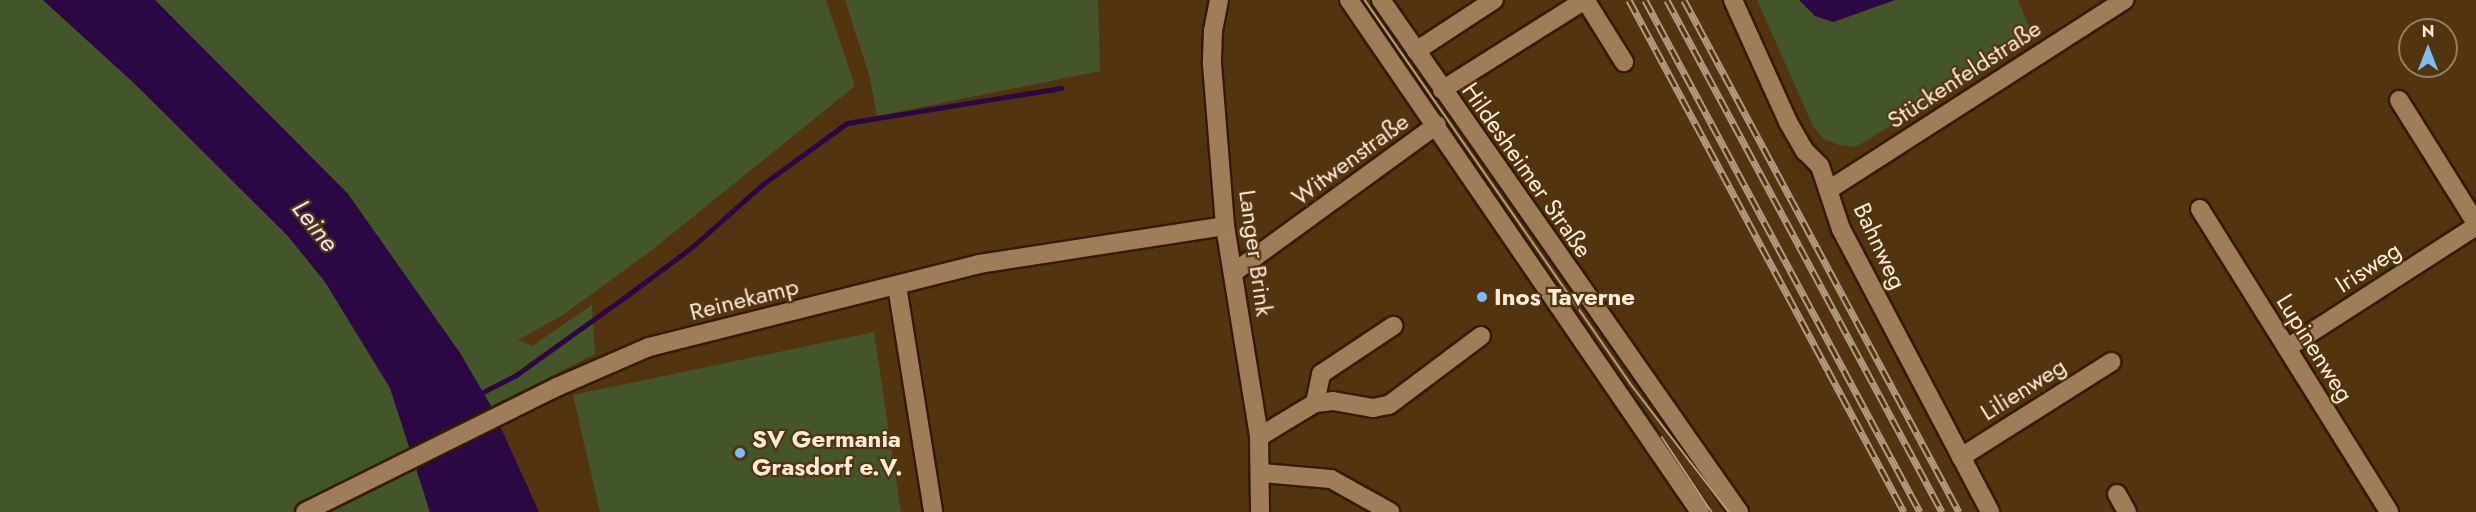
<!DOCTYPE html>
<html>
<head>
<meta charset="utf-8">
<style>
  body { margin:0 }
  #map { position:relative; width:2476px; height:512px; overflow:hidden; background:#523411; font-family:Jost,sans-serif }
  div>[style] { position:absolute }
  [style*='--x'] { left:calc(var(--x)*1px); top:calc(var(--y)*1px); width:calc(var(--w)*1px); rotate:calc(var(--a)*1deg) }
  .green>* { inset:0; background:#445529 }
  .water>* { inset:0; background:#2b0843 }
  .stream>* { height:5px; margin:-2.5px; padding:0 2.5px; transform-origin:2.5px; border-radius:2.5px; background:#2b0843 }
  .roads { filter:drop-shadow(2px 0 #331c03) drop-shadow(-2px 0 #331c03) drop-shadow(0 2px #331c03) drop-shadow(0 -2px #331c03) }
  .minor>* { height:18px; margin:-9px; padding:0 9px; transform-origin:9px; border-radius:9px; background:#9f7d5a }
  .tram>* { height:1.5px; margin:-0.75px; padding:0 0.75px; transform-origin:0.75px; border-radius:0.75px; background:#b29a81 }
  .rail>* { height:7px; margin-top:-3.5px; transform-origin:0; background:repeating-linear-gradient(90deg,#523411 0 14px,#b29a81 0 28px); box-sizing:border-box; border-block:2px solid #b29a81 }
  .dots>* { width:16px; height:16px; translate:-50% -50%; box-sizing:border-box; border:3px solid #523411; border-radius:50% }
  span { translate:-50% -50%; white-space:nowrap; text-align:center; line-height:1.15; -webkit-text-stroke:4.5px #523411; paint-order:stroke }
  .street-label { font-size:24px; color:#feebd9 }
  .poi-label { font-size:24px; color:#feebd9; font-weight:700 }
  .left { translate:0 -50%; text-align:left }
  .water-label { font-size:26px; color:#e9e0f3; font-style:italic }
  .north { position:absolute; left:2398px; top:18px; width:60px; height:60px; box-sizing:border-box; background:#523411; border:2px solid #977d61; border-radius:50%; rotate:0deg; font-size:16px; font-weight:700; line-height:24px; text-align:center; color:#feebd9 }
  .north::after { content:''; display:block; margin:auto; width:21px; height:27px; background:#7cbef9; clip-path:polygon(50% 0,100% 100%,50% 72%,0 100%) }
</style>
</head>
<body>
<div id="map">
  <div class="green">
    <div style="clip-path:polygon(0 0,43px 0,135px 84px,287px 235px,326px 282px,390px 388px,420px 473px,429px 512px,0 512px)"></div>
    <div style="clip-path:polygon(155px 0,826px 0,855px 86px,652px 250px,563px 315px,518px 340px,532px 346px,592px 305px,595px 354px,491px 406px,460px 353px,348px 194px)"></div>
    <div style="clip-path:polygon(845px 0,1098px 0,1100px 71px,877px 116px,870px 78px)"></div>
    <div style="clip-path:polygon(1757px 0,1799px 0,1815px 16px,1834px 22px,1895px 0,2018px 0,2033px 37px,1856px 147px,1839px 145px,1824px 139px,1813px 126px)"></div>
    <div style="clip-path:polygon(874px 332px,901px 512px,600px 512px,573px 395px)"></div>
  </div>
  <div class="water">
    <div style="clip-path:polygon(43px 0,155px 0,348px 194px,460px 353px,491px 406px,539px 512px,430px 512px,390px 388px,325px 282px,287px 235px,135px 84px)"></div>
    <div style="clip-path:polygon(1799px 0,1895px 0,1833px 22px,1815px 16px)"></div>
  </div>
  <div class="stream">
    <div style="--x:483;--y:392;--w:37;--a:-27"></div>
    <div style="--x:516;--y:375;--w:139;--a:-35.6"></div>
    <div style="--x:629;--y:294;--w:79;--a:-36.7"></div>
    <div style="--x:692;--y:247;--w:95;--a:-41.6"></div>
    <div style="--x:763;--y:184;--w:104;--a:-36"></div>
    <div style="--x:847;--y:123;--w:217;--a:-9.3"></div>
  </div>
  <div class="roads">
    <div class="minor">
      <div style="--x:1219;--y:0;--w:31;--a:101"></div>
      <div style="--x:1213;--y:30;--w:34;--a:92"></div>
      <div style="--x:1212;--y:64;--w:163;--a:85.4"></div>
      <div style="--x:1225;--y:226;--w:214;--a:80.8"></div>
      <div style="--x:1259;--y:437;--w:75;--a:89.2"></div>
      <div style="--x:1349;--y:0;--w:621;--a:55.57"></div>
      <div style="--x:1381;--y:0;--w:625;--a:55.04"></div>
      <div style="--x:1733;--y:0;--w:134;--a:65.7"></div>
      <div style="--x:1788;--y:122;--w:34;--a:60"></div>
      <div style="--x:1805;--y:151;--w:21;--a:45"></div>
      <div style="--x:1820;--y:166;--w:66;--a:71.6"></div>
      <div style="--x:1841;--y:229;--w:320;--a:62.2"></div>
      <div style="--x:1586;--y:1;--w:72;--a:58.1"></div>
      <div style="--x:1416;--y:51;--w:93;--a:-33.2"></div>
      <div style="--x:1442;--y:90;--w:169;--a:-32.2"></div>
      <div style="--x:2399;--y:100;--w:145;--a:58"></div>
      <div style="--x:1830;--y:189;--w:350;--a:-32.7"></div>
      <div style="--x:2200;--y:209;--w:357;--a:58"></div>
      <div style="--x:1233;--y:273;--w:252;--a:-36"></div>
      <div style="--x:897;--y:286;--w:229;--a:80.9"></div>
      <div style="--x:2287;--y:348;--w:225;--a:-32.8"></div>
      <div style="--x:1315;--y:403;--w:30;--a:-78"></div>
      <div style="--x:1321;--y:374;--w:87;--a:-33.7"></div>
      <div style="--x:1259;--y:437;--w:66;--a:-31.3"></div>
      <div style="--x:1315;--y:403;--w:18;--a:-6"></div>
      <div style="--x:1333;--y:401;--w:41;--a:9.9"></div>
      <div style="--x:1373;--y:408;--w:16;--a:-11"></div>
      <div style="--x:1389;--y:405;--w:115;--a:-36.9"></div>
      <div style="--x:1961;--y:457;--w:178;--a:-32.3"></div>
      <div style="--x:1262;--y:473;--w:69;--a:5"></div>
      <div style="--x:1331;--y:479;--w:68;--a:29.2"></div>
      <div style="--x:2117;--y:494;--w:21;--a:61"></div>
      <div style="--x:305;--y:512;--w:281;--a:-26.4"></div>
      <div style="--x:557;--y:387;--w:100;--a:-23.5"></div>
      <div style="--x:649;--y:347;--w:340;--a:-14.1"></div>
      <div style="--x:979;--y:264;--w:249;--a:-8.8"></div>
    </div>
  </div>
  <div class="tram">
    <div style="--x:1365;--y:0;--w:466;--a:55.3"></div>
    <div style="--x:1630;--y:383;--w:163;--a:52.5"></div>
    <div style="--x:1662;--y:437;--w:90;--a:56.3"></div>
  </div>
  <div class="rail">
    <div style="--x:1629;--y:0;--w:581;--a:61.76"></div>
    <div style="--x:1645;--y:0;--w:581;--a:61.76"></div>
    <div style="--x:1667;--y:0;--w:581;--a:61.76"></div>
    <div style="--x:1684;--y:0;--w:581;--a:61.76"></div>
  </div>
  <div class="dots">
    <div style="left:1482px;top:297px;background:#7cbef9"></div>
    <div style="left:740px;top:453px;background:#7cbef9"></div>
  </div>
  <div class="street-label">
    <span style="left:1964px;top:74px;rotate:-33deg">Stückenfeldstraße</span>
    <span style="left:1350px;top:159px;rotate:-36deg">Witwenstraße</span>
    <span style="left:1527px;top:170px;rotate:55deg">Hildesheimer Straße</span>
    <span style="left:1880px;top:246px;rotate:65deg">Bahnweg</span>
    <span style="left:1256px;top:253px;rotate:82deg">Langer Brink</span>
    <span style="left:2368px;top:267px;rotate:-33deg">Irisweg</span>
    <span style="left:744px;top:299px;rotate:-14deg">Reinekamp</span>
    <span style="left:2315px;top:348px;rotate:58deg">Lupinenweg</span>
    <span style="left:2023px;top:389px;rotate:-32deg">Lilienweg</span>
  </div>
  <div class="poi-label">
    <span class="left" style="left:1494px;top:297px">Inos Taverne</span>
    <span class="left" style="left:752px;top:453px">SV Germania<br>Grasdorf e.V.</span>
  </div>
  <div class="water-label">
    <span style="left:315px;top:226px;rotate:52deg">Leine</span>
  </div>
  <div class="north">N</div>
</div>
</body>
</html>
